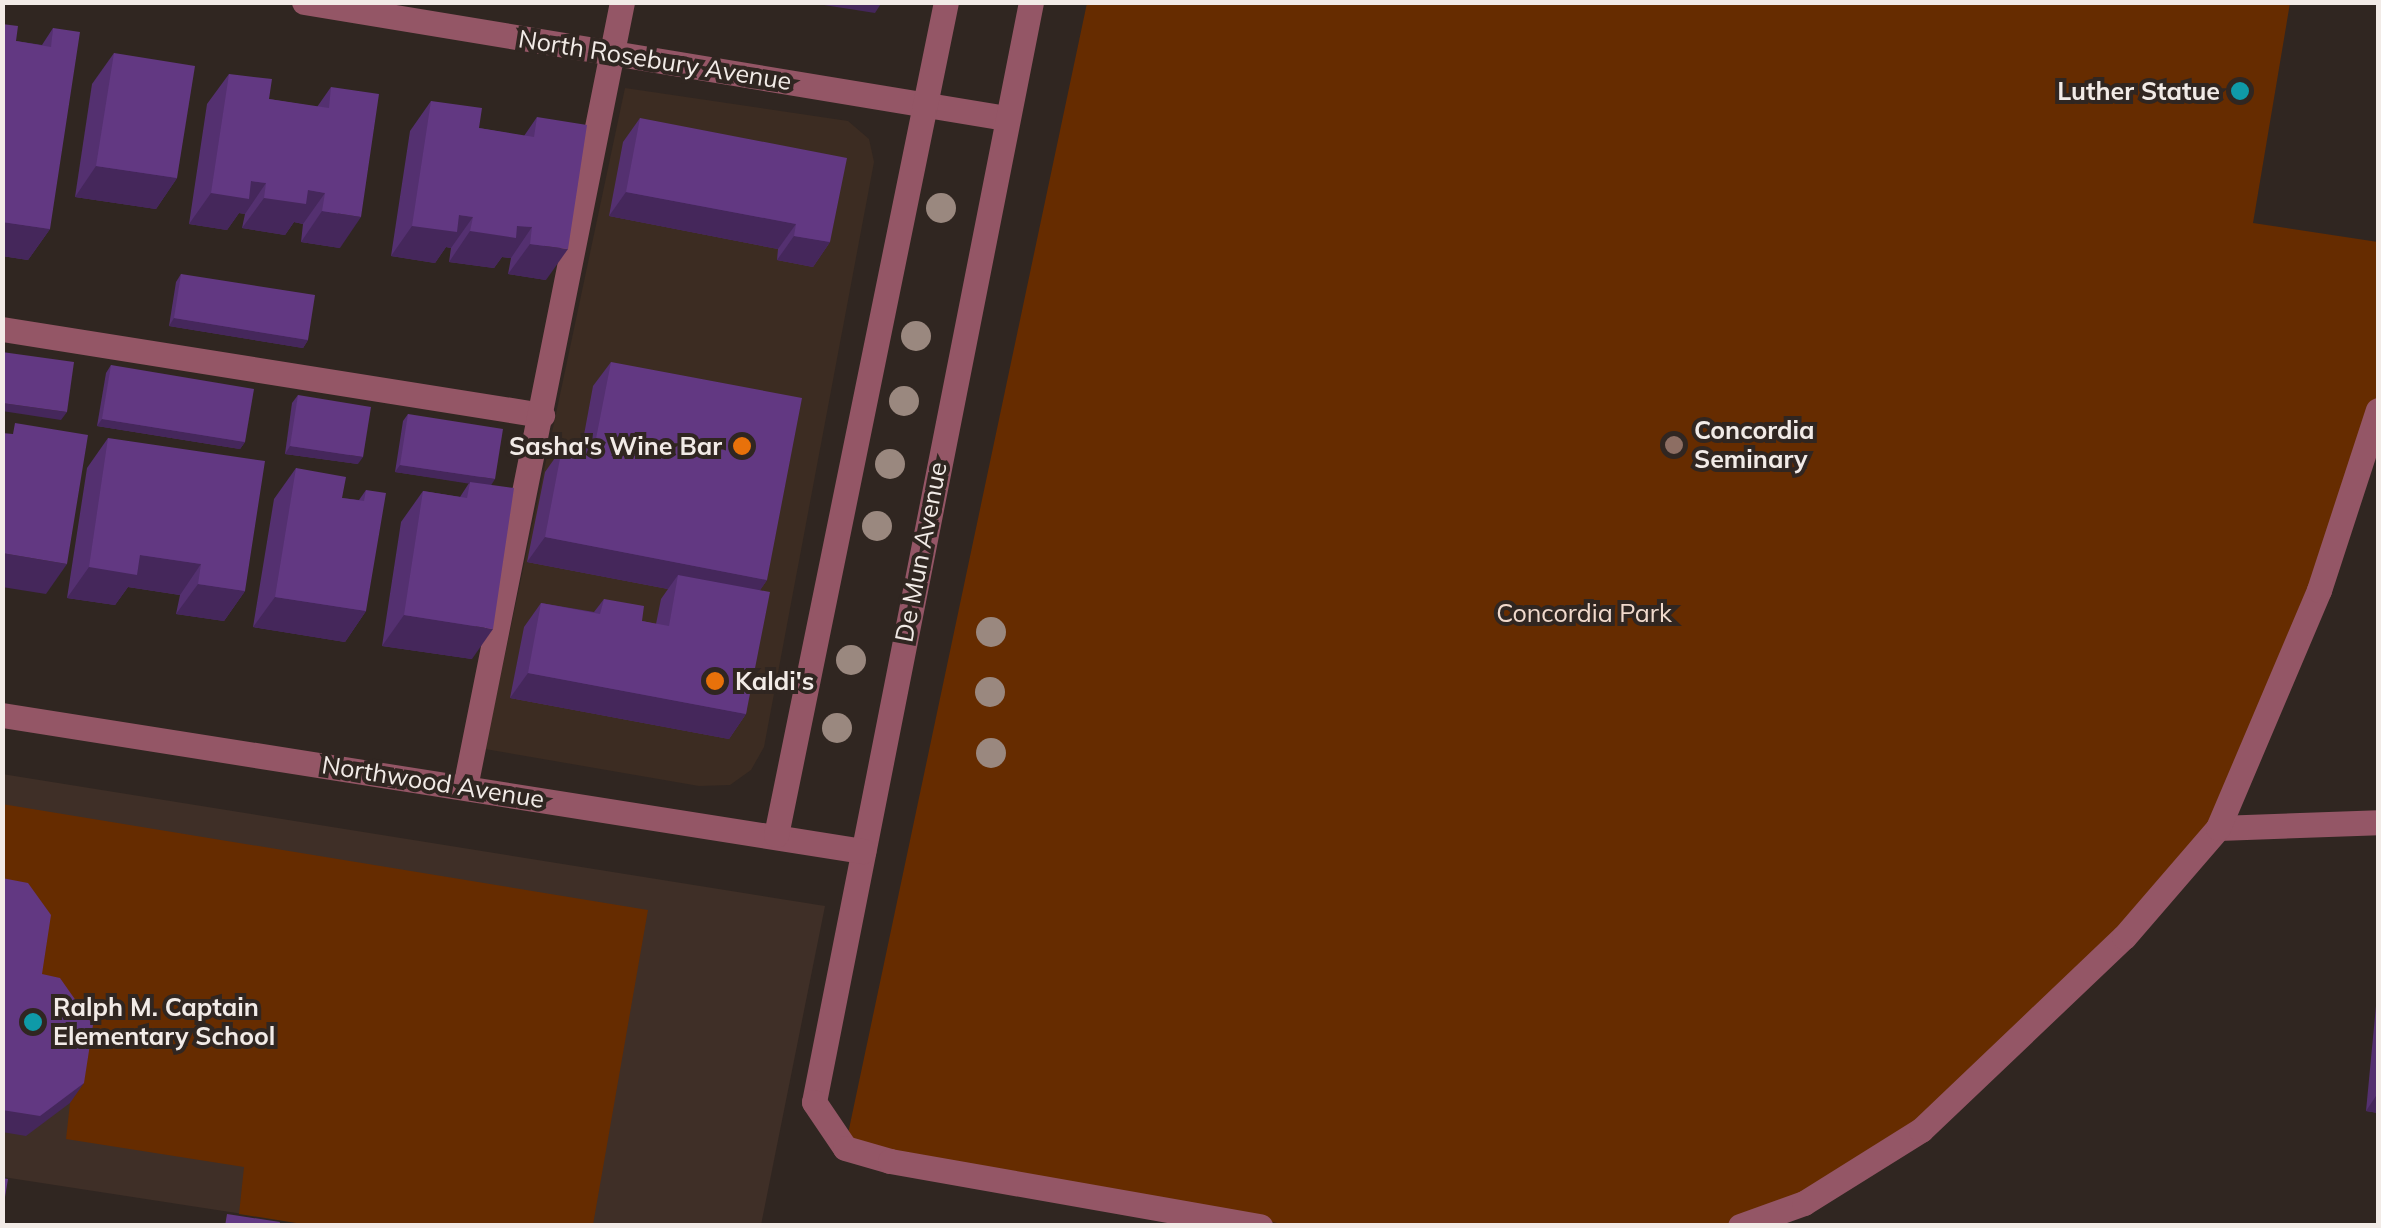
<!DOCTYPE html>
<html>
<head>
<meta charset="utf-8">
<style>
  body { margin:0 }
  #map { position:relative; width:2381px; height:1228px; overflow:hidden; background:#302621; font-family:Mulish,sans-serif }
  div>[style] { position:absolute }
  [style*='--x'] { left:calc(var(--x)*1px); top:calc(var(--y)*1px); width:calc(var(--w)*1px); rotate:calc(var(--a)*1deg) }
  .commercial>* { inset:0; background:#3c2c22 }
  .built>* { inset:0; background:#3f2f27 }
  .green>* { inset:0; background:#662c00 }
  .lane>* { height:25px; margin:-12.5px; padding:0 12.5px; transform-origin:12.5px; border-radius:12.5px; background:#945666 }
  .street>* { height:25px; margin:-12.5px; padding:0 12.5px; transform-origin:12.5px; border-radius:12.5px; background:#945666 }
  .trees>* { width:30px; height:30px; margin:-15px; border-radius:50%; background:#9a887f }
  .wall>* { inset:0; background:#543070 }
  .shaded-wall>* { inset:0; background:#45275b }
  .building>* { inset:0; background:#623882 }
  .dots>* { width:28px; height:28px; translate:-50% -50%; box-sizing:border-box; border:5px solid #302621; border-radius:50% }
  span { translate:-50% -50%; white-space:nowrap; text-align:center; line-height:1.15; -webkit-text-stroke:8px #302621; paint-order:stroke }
  .street-label { font-size:25px; color:#f2ebe7 }
  .poi-label { font-size:25px; color:#f2ebe7; font-weight:700 }
  .right { translate:-100% -50%; text-align:right }
  .left { translate:0 -50%; text-align:left }
  .park-label { font-size:25px; color:#f0d9cc }
  .frame { position:absolute; inset:0; border:5px solid #f2ebe7; pointer-events:none }
</style>
</head>
<body>
<div id="map">
  <div class="commercial">
    <div style="clip-path:polygon(625px 88px,848px 121px,869px 139px,874px 162px,764px 747px,751px 770px,730px 785px,699px 786px,485px 749px)"></div>
  </div>
  <div class="built">
    <div style="clip-path:polygon(2px 774px,825px 906px,761px 1225px,315px 1225px,3px 1177px)"></div>
  </div>
  <div class="green">
    <div style="clip-path:polygon(1087px 3px,2290px 3px,2253px 223px,2378px 242px,2378px 410px,2218px 828px,1921px 1130px,1740px 1226px,1289px 1225px,845px 1148px)"></div>
    <div style="clip-path:polygon(2px 804px,648px 910px,593px 1225px,315px 1226px,239px 1214px,244px 1167px,66px 1139px,70px 1103px,3px 901px)"></div>
  </div>
  <div class="lane">
    <div style="--x:2;--y:329;--w:547;--a:9.05"></div>
    <div style="--x:465;--y:787;--w:801;--a:-78.69"></div>
  </div>
  <div class="street">
    <div style="--x:304;--y:2;--w:712;--a:9.38"></div>
    <div style="--x:1031;--y:2;--w:1121;--a:101.16"></div>
    <div style="--x:814;--y:1102;--w:55;--a:56"></div>
    <div style="--x:845;--y:1148;--w:47;--a:16.1"></div>
    <div style="--x:890;--y:1161;--w:376;--a:10"></div>
    <div style="--x:2;--y:715;--w:872;--a:8.98"></div>
    <div style="--x:2218;--y:828;--w:160;--a:-2.1"></div>
    <div style="--x:776;--y:835;--w:850;--a:-78.47"></div>
    <div style="--x:1740;--y:1226;--w:68;--a:-19.8"></div>
    <div style="--x:1804;--y:1203;--w:138;--a:-32"></div>
    <div style="--x:1921;--y:1130;--w:280;--a:-43.6"></div>
    <div style="--x:2124;--y:937;--w:144;--a:-49.2"></div>
    <div style="--x:2218;--y:828;--w:259;--a:-67"></div>
    <div style="--x:2319;--y:590;--w:189;--a:-71.9"></div>
  </div>
  <div class="trees">
    <div style="left:941px;top:208px"></div>
    <div style="left:916px;top:336px"></div>
    <div style="left:904px;top:401px"></div>
    <div style="left:890px;top:464px"></div>
    <div style="left:877px;top:526px"></div>
    <div style="left:991px;top:632px"></div>
    <div style="left:851px;top:660px"></div>
    <div style="left:990px;top:692px"></div>
    <div style="left:837px;top:728px"></div>
    <div style="left:991px;top:753px"></div>
  </div>
  <div class="wall">
    <div style="clip-path:polygon(2px 24px,16px 41px,42px 45px,53px 28px,50px 229px,28px 260px,2px 256px)"></div>
    <div style="clip-path:polygon(114px 53px,177px 178px,156px 209px,75px 197px,92px 84px)"></div>
    <div style="clip-path:polygon(229px 74px,269px 99px,317px 107px,331px 87px,340px 248px,301px 242px,303px 224px,294px 222px,285px 235px,242px 228px,245px 214px,239px 213px,227px 230px,189px 224px,207px 104px)"></div>
    <div style="clip-path:polygon(431px 101px,479px 128px,524px 136px,537px 117px,546px 280px,508px 274px,511px 258px,502px 257px,494px 268px,449px 262px,451px 248px,446px 247px,435px 263px,391px 256px,410px 131px)"></div>
    <div style="clip-path:polygon(640px 118px,830px 242px,813px 267px,777px 260px,778px 249px,609px 216px,623px 142px)"></div>
    <div style="clip-path:polygon(181px 274px,308px 340px,303px 348px,169px 326px,176px 282px)"></div>
    <div style="clip-path:polygon(611px 362px,767px 580px,760px 590px,746px 714px,729px 739px,510px 698px,524px 627px,541px 603px,594px 612px,604px 599px,642px 621px,656px 624px,661px 599px,668px 589px,527px 562px,545px 472px,562px 448px,581px 451px,593px 386px)"></div>
    <div style="clip-path:polygon(111px 365px,245px 442px,240px 449px,97px 426px,106px 373px)"></div>
    <div style="clip-path:polygon(298px 395px,358px 464px,285px 454px,292px 403px)"></div>
    <div style="clip-path:polygon(408px 414px,491px 485px,472px 659px,382px 646px,401px 522px,423px 491px,460px 497px,469px 483px,395px 472px,403px 421px)"></div>
    <div style="clip-path:polygon(108px 438px,245px 591px,224px 621px,176px 614px,180px 595px,128px 587px,115px 605px,67px 598px,87px 468px)"></div>
    <div style="clip-path:polygon(296px 468px,342px 498px,359px 500px,366px 490px,366px 611px,345px 642px,253px 627px,274px 499px)"></div>
    <div style="clip-path:polygon(2378px 985px,2378px 1113px,2366px 1111px)"></div>
  </div>
  <div class="shaded-wall">
    <div style="clip-path:polygon(805px 2px,882px 2px,875px 13px)"></div>
    <div style="clip-path:polygon(96px 166px,177px 178px,156px 209px,75px 197px)"></div>
    <div style="clip-path:polygon(251px 181px,266px 183px,245px 214px,239px 213px,227px 230px,189px 224px,211px 193px)"></div>
    <div style="clip-path:polygon(308px 190px,325px 193px,303px 224px,294px 222px,285px 235px,242px 228px,264px 198px)"></div>
    <div style="clip-path:polygon(626px 192px,796px 224px,778px 249px,609px 216px)"></div>
    <div style="clip-path:polygon(322px 211px,361px 217px,340px 248px,301px 242px)"></div>
    <div style="clip-path:polygon(459px 215px,473px 217px,451px 248px,446px 247px,435px 263px,391px 256px,412px 226px)"></div>
    <div style="clip-path:polygon(2px 222px,50px 229px,28px 260px,2px 256px)"></div>
    <div style="clip-path:polygon(517px 226px,532px 227px,511px 258px,502px 257px,494px 268px,449px 262px,470px 231px)"></div>
    <div style="clip-path:polygon(794px 236px,830px 242px,813px 267px,777px 260px)"></div>
    <div style="clip-path:polygon(530px 244px,568px 249px,546px 280px,508px 274px)"></div>
    <div style="clip-path:polygon(174px 318px,308px 340px,303px 348px,169px 326px)"></div>
    <div style="clip-path:polygon(2px 403px,67px 412px,61px 420px,2px 411px)"></div>
    <div style="clip-path:polygon(102px 419px,245px 442px,240px 449px,97px 426px)"></div>
    <div style="clip-path:polygon(290px 446px,363px 457px,358px 464px,285px 454px)"></div>
    <div style="clip-path:polygon(400px 465px,495px 479px,490px 487px,395px 472px)"></div>
    <div style="clip-path:polygon(545px 537px,767px 580px,750px 605px,678px 575px,668px 589px,527px 562px)"></div>
    <div style="clip-path:polygon(2px 553px,67px 564px,46px 594px,2px 587px)"></div>
    <div style="clip-path:polygon(140px 555px,201px 564px,180px 595px,128px 587px,115px 605px,67px 598px,89px 567px)"></div>
    <div style="clip-path:polygon(198px 584px,245px 591px,224px 621px,176px 614px)"></div>
    <div style="clip-path:polygon(275px 597px,366px 611px,345px 642px,253px 627px)"></div>
    <div style="clip-path:polygon(404px 615px,493px 629px,472px 659px,382px 646px)"></div>
    <div style="clip-path:polygon(528px 673px,746px 714px,729px 739px,510px 698px)"></div>
    <div style="clip-path:polygon(84px 1083px,70px 1103px,26px 1136px,2px 1132px,2px 1110px)"></div>
    <div style="clip-path:polygon(2378px 1093px,2378px 1113px,2366px 1111px)"></div>
  </div>
  <div class="building">
    <div style="clip-path:polygon(2px 24px,18px 26px,16px 41px,51px 47px,53px 28px,80px 32px,50px 229px,2px 222px)"></div>
    <div style="clip-path:polygon(114px 53px,195px 66px,177px 178px,96px 166px)"></div>
    <div style="clip-path:polygon(229px 74px,272px 79px,269px 99px,329px 108px,331px 87px,379px 94px,361px 217px,322px 211px,325px 193px,308px 190px,306px 204px,264px 198px,266px 183px,251px 181px,249px 199px,211px 193px)"></div>
    <div style="clip-path:polygon(431px 101px,482px 108px,479px 128px,534px 137px,537px 117px,587px 125px,568px 249px,530px 244px,532px 227px,517px 226px,516px 238px,470px 231px,473px 217px,459px 215px,457px 232px,412px 226px)"></div>
    <div style="clip-path:polygon(640px 118px,847px 158px,830px 242px,794px 236px,796px 224px,626px 192px)"></div>
    <div style="clip-path:polygon(181px 274px,315px 295px,308px 340px,174px 318px)"></div>
    <div style="clip-path:polygon(2px 352px,74px 362px,67px 412px,2px 403px)"></div>
    <div style="clip-path:polygon(611px 362px,802px 398px,767px 580px,545px 537px,562px 448px,593px 454px)"></div>
    <div style="clip-path:polygon(111px 365px,254px 389px,245px 442px,102px 419px)"></div>
    <div style="clip-path:polygon(298px 395px,371px 407px,363px 457px,290px 446px)"></div>
    <div style="clip-path:polygon(408px 414px,503px 429px,495px 479px,400px 465px)"></div>
    <div style="clip-path:polygon(15px 423px,88px 435px,67px 564px,2px 553px,2px 433px,13px 434px)"></div>
    <div style="clip-path:polygon(108px 438px,265px 461px,245px 591px,198px 584px,201px 564px,140px 555px,137px 575px,89px 567px)"></div>
    <div style="clip-path:polygon(296px 468px,346px 477px,342px 498px,364px 501px,366px 490px,386px 493px,366px 611px,275px 597px)"></div>
    <div style="clip-path:polygon(470px 482px,514px 488px,493px 629px,404px 615px,423px 491px,467px 498px)"></div>
    <div style="clip-path:polygon(678px 575px,770px 592px,746px 714px,528px 673px,541px 603px,600px 614px,604px 599px,644px 606px,642px 621px,669px 626px)"></div>
    <div style="clip-path:polygon(2px 878px,28px 883px,51px 915px,42px 974px,60px 978px,93px 1025px,84px 1083px,40px 1116px,2px 1110px)"></div>
    <div style="clip-path:polygon(2px 1178px,8px 1179px,2px 1215px)"></div>
    <div style="clip-path:polygon(227px 1214px,280px 1222px,279px 1226px,225px 1226px)"></div>
  </div>
  <div class="dots">
    <div style="left:2240px;top:91px;background:#0f9aa8"></div>
    <div style="left:1674px;top:445px;background:#8d6e63"></div>
    <div style="left:742px;top:446px;background:#e8710a"></div>
    <div style="left:715px;top:681px;background:#e8710a"></div>
    <div style="left:33px;top:1022px;background:#0f9aa8"></div>
  </div>
  <div class="street-label">
    <span style="left:655px;top:60px;rotate:9deg">North Rosebury Avenue</span>
    <span style="left:921px;top:552px;rotate:-79deg">De Mun Avenue</span>
    <span style="left:433px;top:782px;rotate:9deg">Northwood Avenue</span>
  </div>
  <div class="poi-label">
    <span class="right" style="left:2220px;top:91px">Luther Statue</span>
    <span class="left" style="left:1694px;top:445px">Concordia<br>Seminary</span>
    <span class="right" style="left:722px;top:446px">Sasha's Wine Bar</span>
    <span class="left" style="left:735px;top:681px">Kaldi's</span>
    <span class="left" style="left:53px;top:1022px">Ralph M. Captain<br>Elementary School</span>
  </div>
  <div class="park-label">
    <span style="left:1584px;top:613px">Concordia Park</span>
  </div>
  <div class="frame"></div>
</div>
</body>
</html>
